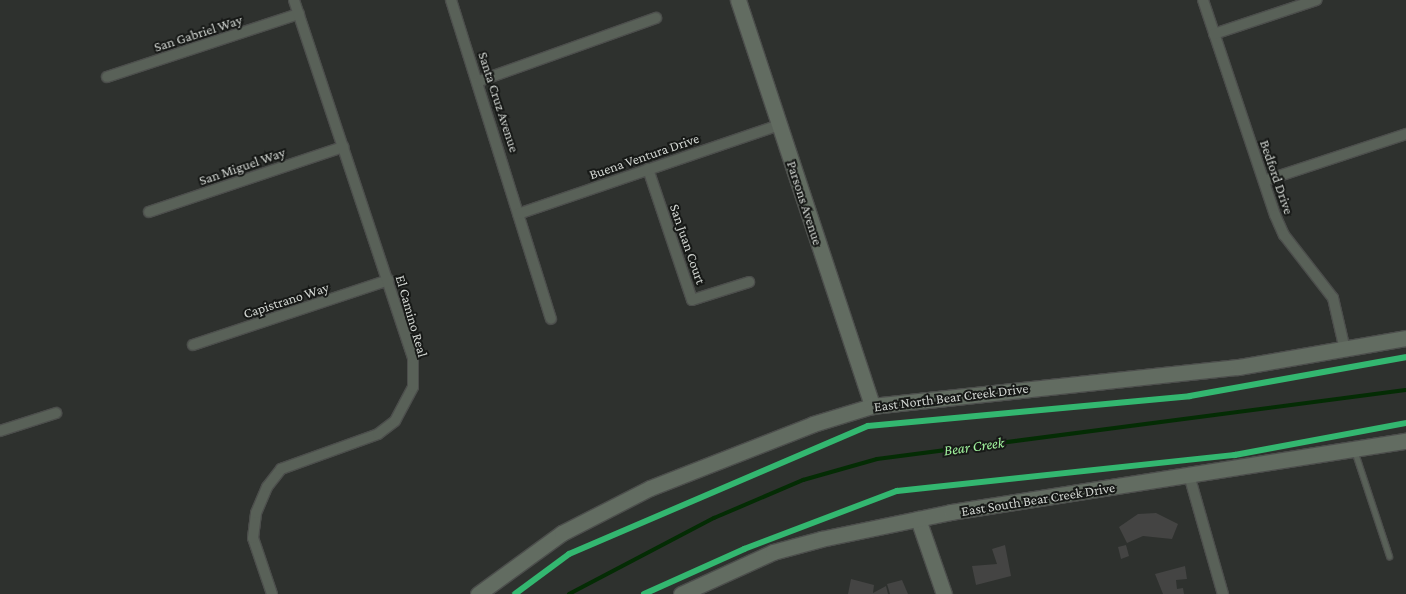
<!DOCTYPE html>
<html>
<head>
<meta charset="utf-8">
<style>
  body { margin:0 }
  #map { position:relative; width:1406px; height:594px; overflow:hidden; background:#2e312e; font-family:"Crimson Pro",serif }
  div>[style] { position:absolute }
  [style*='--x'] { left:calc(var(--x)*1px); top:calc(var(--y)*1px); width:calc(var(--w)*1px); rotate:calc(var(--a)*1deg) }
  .stream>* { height:4px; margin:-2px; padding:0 2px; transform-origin:2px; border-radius:2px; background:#042c04 }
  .building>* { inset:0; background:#444443 }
  .roads { filter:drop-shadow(1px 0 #4c4e4c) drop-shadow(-1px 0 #4c4e4c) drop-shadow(0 1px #4c4e4c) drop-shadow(0 -1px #4c4e4c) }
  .lane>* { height:5px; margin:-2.5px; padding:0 2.5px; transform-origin:2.5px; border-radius:2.5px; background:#596158 }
  .street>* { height:10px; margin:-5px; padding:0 5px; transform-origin:5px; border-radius:5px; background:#596158 }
  .secondary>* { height:15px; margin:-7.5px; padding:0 7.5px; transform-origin:7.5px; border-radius:7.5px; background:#626c61 }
  .cycleway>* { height:6px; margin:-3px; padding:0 3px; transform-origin:3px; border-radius:3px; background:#33b770 }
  span { translate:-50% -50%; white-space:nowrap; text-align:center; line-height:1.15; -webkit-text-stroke:4px #171917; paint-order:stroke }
  .street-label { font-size:14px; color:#d1d5d1 }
  .water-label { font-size:15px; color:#a0f29d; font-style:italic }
</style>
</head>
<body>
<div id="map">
  <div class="stream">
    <div style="--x:569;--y:594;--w:164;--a:-27.7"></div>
    <div style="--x:714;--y:518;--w:97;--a:-23.1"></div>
    <div style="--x:803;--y:480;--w:77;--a:-15.8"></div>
    <div style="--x:877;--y:459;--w:533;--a:-7.43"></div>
  </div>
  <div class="building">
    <div style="clip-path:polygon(1156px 513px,1178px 524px,1172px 539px,1143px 536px,1127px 543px,1119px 527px,1138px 514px)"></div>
    <div style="clip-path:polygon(1005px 545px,1011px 576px,976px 585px,972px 566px,997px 564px,992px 549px)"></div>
    <div style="clip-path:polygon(1126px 545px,1129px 556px,1121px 559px,1118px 547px)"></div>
    <div style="clip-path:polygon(1185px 566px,1187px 579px,1176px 580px,1177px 589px,1183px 588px,1184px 594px,1163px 594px,1155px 574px)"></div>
    <div style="clip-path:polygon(851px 579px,874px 585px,873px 593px,886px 586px,888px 594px,848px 594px)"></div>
    <div style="clip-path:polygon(902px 580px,908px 594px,890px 594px,887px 584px)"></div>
  </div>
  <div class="roads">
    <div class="lane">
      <div style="--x:1354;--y:450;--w:112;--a:71.7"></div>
    </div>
    <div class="street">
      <div style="--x:451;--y:0;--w:334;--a:72.6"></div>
      <div style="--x:1203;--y:0;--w:227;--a:71.5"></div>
      <div style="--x:1275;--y:215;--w:22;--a:66"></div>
      <div style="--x:1284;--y:235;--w:80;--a:52.1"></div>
      <div style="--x:1333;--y:298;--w:53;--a:77"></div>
      <div style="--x:1214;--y:34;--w:108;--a:-18.4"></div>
      <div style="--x:107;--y:77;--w:202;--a:-18.2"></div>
      <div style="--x:479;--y:81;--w:188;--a:-19.6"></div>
      <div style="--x:648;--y:169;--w:138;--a:71.4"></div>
      <div style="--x:692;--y:300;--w:60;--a:-17.5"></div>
      <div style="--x:1264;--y:181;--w:150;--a:-18.3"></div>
      <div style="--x:149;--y:212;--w:205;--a:-18.5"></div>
      <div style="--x:518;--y:214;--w:276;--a:-18.8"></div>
      <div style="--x:193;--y:345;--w:206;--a:-18.4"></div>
      <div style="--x:0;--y:431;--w:59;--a:-17.8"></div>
      <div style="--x:1189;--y:475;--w:124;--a:74.1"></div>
      <div style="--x:272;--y:594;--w:59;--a:-108.7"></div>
      <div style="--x:253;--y:538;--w:25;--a:-83"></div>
      <div style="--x:256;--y:513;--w:28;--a:-67"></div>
      <div style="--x:267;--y:487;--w:23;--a:-52"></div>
      <div style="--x:281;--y:469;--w:103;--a:-19.8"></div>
      <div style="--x:378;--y:434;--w:21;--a:-37"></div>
      <div style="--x:395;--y:421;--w:38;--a:-62"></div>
      <div style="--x:413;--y:387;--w:29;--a:-90"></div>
      <div style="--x:413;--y:358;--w:377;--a:-108.4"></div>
    </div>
    <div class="secondary">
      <div style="--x:738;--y:0;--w:428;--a:71.7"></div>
      <div style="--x:918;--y:519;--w:79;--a:70.9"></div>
      <div style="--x:478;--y:594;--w:104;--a:-36"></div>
      <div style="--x:562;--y:533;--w:99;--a:-27.1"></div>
      <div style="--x:650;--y:488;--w:175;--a:-21.4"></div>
      <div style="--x:813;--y:424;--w:62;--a:-17"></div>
      <div style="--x:872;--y:406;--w:368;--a:-6.1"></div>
      <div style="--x:1238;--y:367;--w:170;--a:-9.8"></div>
      <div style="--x:681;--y:594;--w:101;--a:-24.5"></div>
      <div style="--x:773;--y:552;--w:50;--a:-15.2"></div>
      <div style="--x:821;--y:539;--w:133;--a:-11.7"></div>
      <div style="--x:951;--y:512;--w:461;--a:-8.9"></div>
    </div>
  </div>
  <div class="cycleway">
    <div style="--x:515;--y:594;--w:67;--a:-36.5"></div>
    <div style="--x:569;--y:554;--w:325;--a:-23.2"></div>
    <div style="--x:868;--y:426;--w:323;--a:-5.3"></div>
    <div style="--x:1190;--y:396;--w:219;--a:-10.2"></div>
    <div style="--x:644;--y:594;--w:110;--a:-24.2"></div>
    <div style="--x:744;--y:549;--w:164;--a:-20.8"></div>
    <div style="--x:897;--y:491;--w:340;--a:-6.1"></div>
    <div style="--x:1235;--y:455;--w:174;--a:-10.6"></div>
  </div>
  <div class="street-label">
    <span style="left:198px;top:33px;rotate:-18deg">San Gabriel Way</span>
    <span style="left:499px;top:102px;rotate:72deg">Santa Cruz Avenue</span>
    <span style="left:644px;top:156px;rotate:-19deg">Buena Ventura Drive</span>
    <span style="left:242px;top:166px;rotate:-19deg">San Miguel Way</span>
    <span style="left:1277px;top:177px;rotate:71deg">Bedford Drive</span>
    <span style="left:805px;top:203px;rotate:72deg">Parsons Avenue</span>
    <span style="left:688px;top:244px;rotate:71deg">San Juan Court</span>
    <span style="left:286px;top:300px;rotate:-18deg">Capistrano Way</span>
    <span style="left:412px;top:316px;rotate:74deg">El Camino Real</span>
    <span style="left:951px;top:397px;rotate:-7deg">East North Bear Creek Drive</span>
    <span style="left:1038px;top:499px;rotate:-9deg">East South Bear Creek Drive</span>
  </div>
  <div class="water-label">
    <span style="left:974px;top:447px;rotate:-8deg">Bear Creek</span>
  </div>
</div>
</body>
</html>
